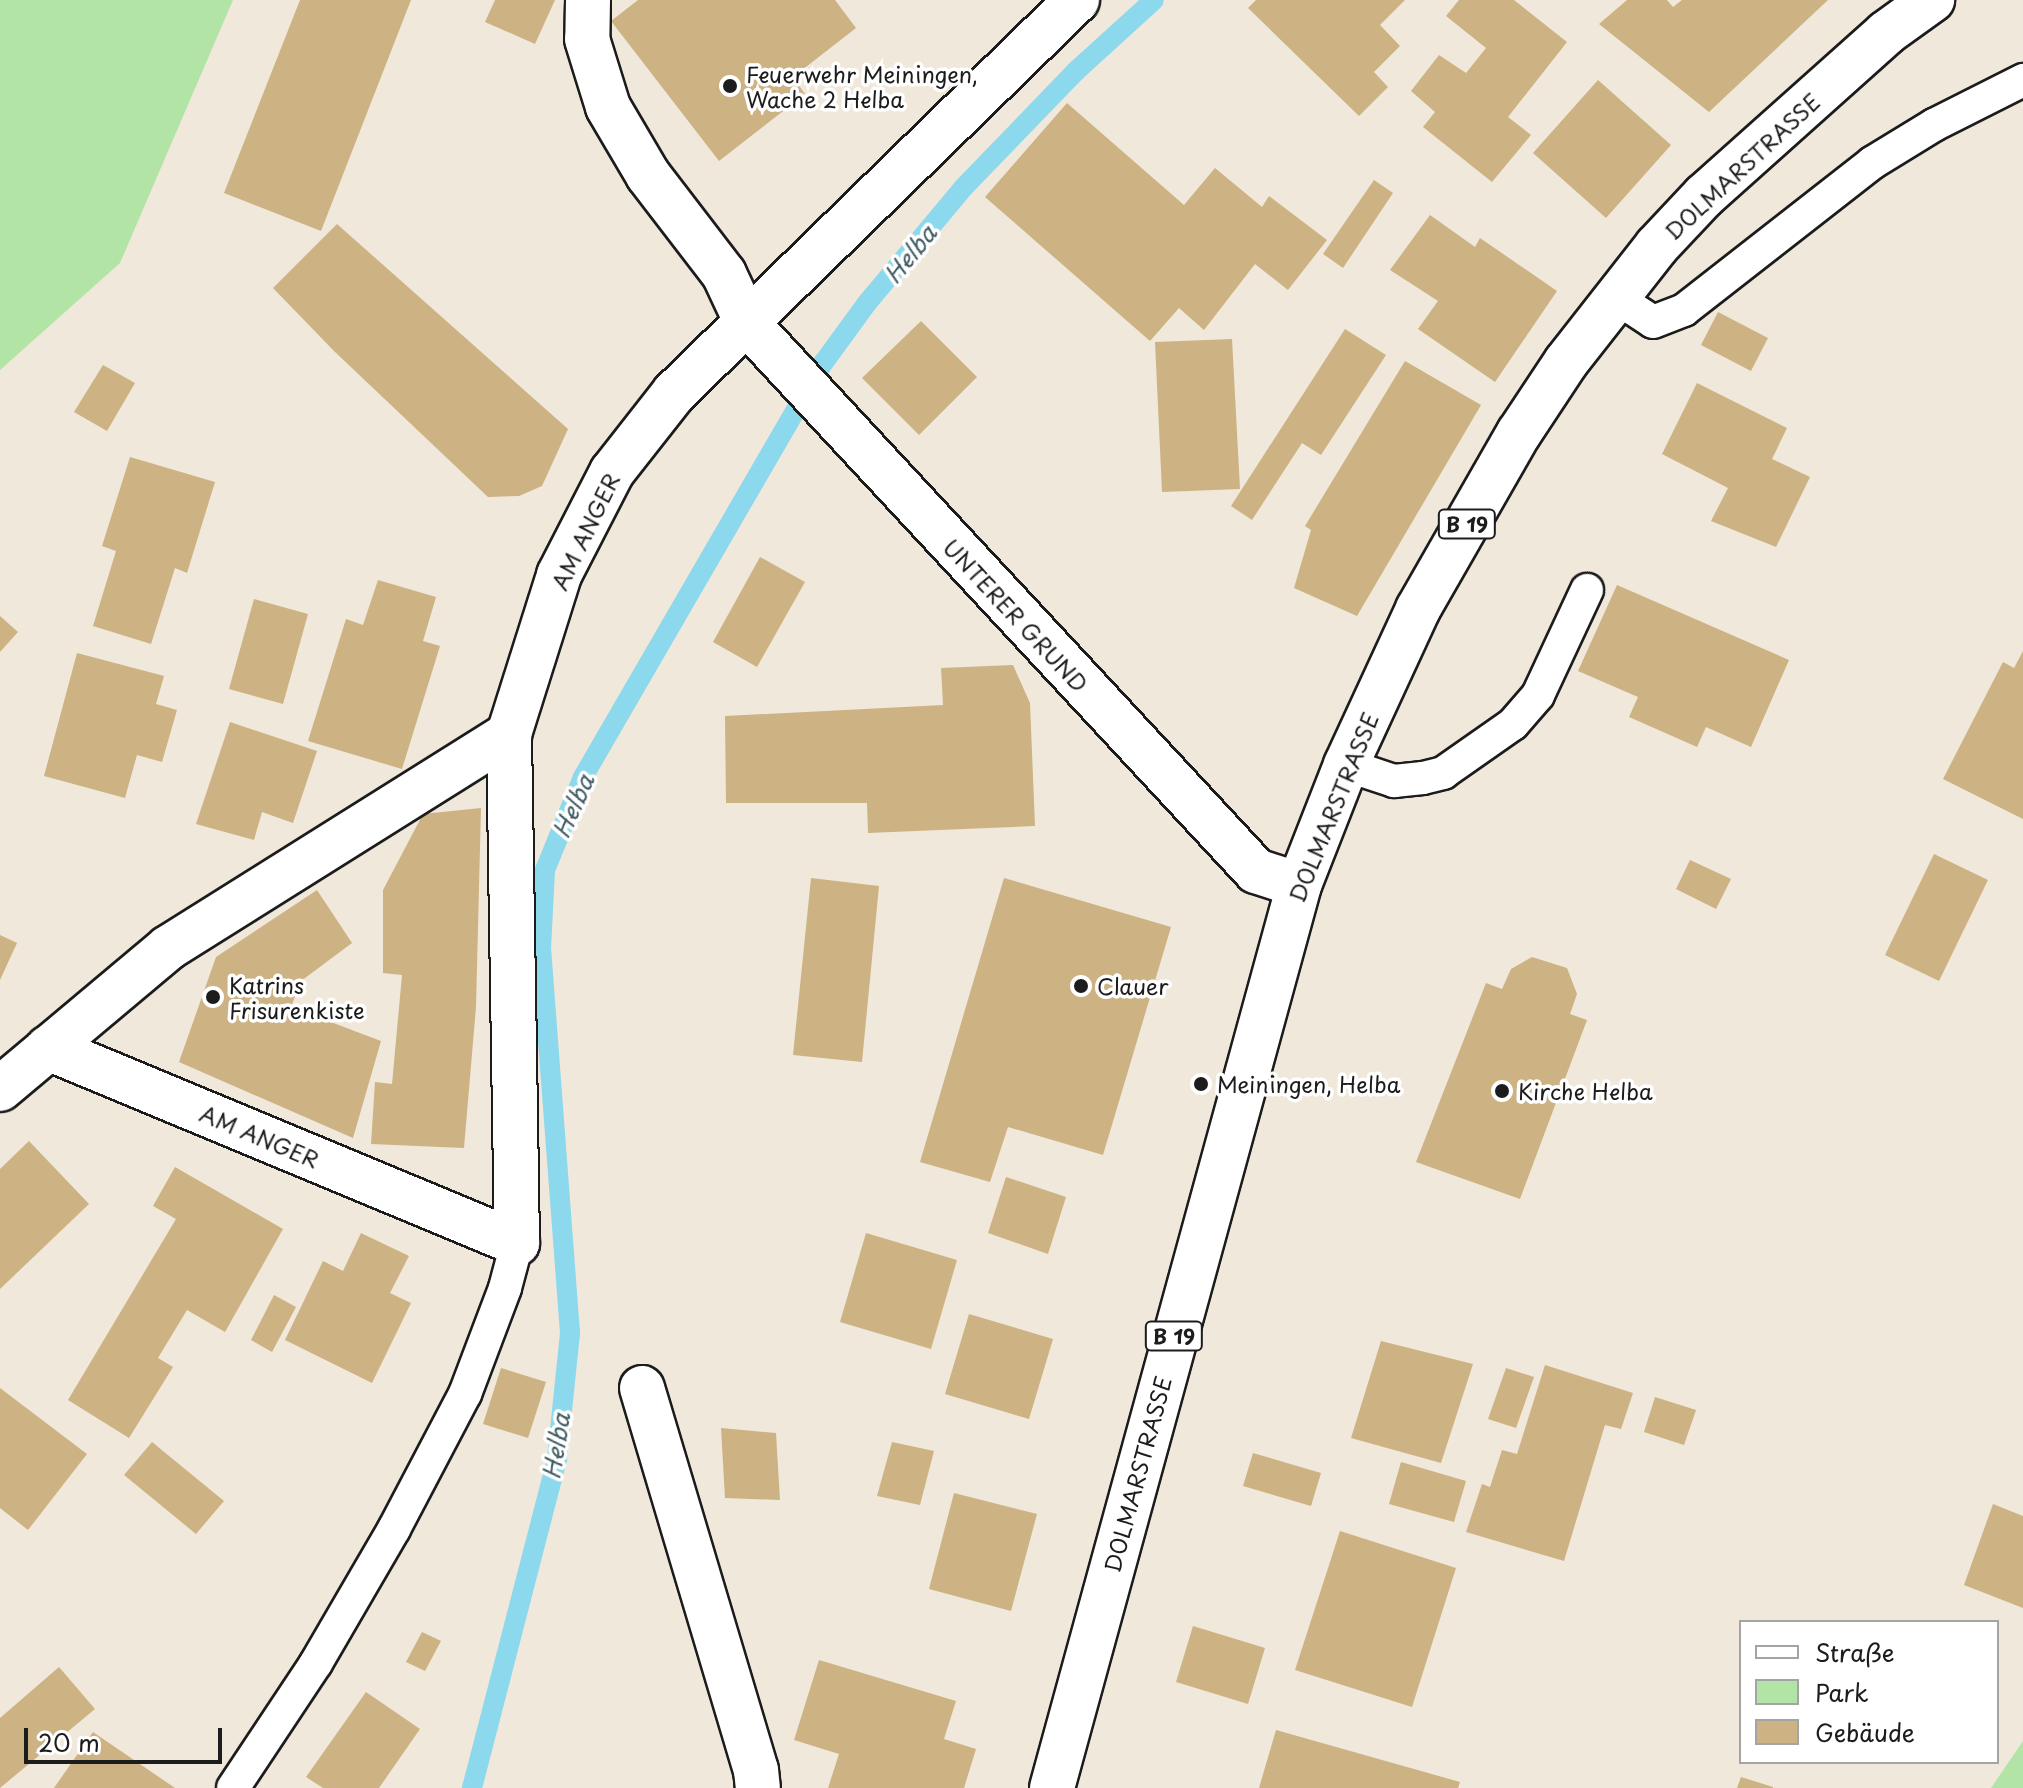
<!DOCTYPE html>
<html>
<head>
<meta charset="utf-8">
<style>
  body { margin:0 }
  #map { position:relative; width:2023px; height:1788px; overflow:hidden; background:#f0e8da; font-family:"Playpen Sans",sans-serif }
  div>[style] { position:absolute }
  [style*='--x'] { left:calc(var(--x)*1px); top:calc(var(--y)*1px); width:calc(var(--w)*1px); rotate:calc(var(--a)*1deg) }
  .green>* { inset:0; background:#b2e4a5 }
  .stream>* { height:20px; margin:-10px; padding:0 10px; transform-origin:10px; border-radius:10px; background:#8cd8ed }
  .building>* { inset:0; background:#cdb283 }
  .roads { filter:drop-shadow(2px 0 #1c1c1c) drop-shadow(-2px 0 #1c1c1c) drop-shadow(0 2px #1c1c1c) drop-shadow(0 -2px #1c1c1c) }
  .lane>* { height:32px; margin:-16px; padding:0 16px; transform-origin:16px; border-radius:16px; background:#fff }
  .street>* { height:44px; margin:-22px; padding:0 22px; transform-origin:22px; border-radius:22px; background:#fff }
  .primary>* { height:44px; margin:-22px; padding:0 22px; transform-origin:22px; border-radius:22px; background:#fff }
  .dots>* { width:22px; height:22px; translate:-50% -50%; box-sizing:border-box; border:4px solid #fff; border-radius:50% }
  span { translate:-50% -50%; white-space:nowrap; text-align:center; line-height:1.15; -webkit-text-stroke:7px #fff; paint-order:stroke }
  .shield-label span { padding:2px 6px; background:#fff; border:2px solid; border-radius:6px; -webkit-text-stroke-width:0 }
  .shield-label { font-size:20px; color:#1c1c1c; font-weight:700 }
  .poi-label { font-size:22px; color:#1c1c1c }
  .left { translate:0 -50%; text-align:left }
  .street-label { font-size:22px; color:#1c1c1c }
  .water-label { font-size:24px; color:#435e65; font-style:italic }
  .legend { position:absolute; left:1739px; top:1620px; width:260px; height:144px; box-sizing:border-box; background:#fff; border:2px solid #a4a4a4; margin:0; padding:10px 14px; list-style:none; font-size:24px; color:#1c1c1c }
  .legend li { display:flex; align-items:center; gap:16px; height:40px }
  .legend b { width:40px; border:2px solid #a4a4a4 }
  .scale { position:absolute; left:24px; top:1728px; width:198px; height:36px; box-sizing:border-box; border:4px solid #1c1c1c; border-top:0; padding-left:10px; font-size:24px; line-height:28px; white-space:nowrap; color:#1c1c1c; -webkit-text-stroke:6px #fff; paint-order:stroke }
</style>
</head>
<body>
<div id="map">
  <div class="green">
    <div style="clip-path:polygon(0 0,233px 0,120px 263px,0 370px)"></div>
    <div style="clip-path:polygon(2023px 1741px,2023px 1788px,1991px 1788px)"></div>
  </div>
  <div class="stream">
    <div style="--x:472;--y:1788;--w:340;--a:-75.5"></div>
    <div style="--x:557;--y:1459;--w:127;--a:-84.1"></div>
    <div style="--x:570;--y:1333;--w:385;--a:-94.3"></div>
    <div style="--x:541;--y:949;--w:79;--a:-87.1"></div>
    <div style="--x:545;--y:870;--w:100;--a:-67.8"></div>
    <div style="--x:583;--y:777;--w:480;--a:-59.9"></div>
    <div style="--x:824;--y:362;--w:73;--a:-53.9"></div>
    <div style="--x:867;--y:303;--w:150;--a:-50.1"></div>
    <div style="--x:963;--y:188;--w:163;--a:-46"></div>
    <div style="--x:1076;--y:71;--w:105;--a:-42.3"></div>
  </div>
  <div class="building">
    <div style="clip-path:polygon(300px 0,411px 0,321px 231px,224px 193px)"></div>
    <div style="clip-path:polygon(495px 0,555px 0,535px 44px,485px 22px)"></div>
    <div style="clip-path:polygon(638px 0,835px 0,856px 28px,793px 77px,805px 94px,719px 161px,611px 21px)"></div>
    <div style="clip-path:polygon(1256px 0,1405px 0,1380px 25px,1400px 46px,1374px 72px,1388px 87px,1359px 116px,1248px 8px)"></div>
    <div style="clip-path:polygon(1459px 0,1514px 0,1567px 42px,1508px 117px,1531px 135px,1492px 182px,1423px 127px,1435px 112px,1411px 91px,1439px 55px,1466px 73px,1486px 48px,1446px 16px)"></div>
    <div style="clip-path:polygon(1627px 0,1667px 0,1673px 7px,1682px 0,1828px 0,1709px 112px,1599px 24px)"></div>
    <div style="clip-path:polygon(1598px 80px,1671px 145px,1606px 218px,1533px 153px)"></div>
    <div style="clip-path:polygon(1067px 103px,1184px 205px,1215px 168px,1262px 207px,1269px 196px,1327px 240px,1288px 290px,1255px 264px,1204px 330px,1179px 308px,1150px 341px,985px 197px)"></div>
    <div style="clip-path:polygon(1374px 180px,1393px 193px,1343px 268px,1323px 254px)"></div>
    <div style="clip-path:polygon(1430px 215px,1475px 247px,1480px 238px,1557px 291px,1495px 382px,1418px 329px,1438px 301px,1390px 270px)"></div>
    <div style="clip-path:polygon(337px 224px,568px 429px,542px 486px,519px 496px,488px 497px,334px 351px,273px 288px)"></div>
    <div style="clip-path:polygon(1718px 312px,1768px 338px,1751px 371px,1701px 345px)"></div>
    <div style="clip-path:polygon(921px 321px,977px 377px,919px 435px,862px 378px)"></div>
    <div style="clip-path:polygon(1345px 329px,1386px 355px,1321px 455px,1302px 443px,1252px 520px,1231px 506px)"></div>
    <div style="clip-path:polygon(1232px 339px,1240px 489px,1162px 492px,1155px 342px)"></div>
    <div style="clip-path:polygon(1405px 361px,1481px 405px,1357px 616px,1294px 588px,1311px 530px,1305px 526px)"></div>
    <div style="clip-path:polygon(103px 365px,135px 383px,107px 431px,74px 412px)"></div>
    <div style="clip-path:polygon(1697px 383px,1787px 428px,1772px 459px,1810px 477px,1776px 547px,1711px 521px,1728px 488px,1662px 454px)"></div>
    <div style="clip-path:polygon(130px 457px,215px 482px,187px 573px,175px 568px,151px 644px,93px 626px,116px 551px,102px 546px)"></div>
    <div style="clip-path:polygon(760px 557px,805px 582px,757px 667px,713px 642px)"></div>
    <div style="clip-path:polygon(378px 580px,436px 597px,423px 641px,440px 646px,402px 769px,308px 741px,346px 619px,363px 625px)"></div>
    <div style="clip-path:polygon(1617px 585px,1789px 660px,1751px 747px,1706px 727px,1697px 747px,1629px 717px,1638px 697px,1578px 671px)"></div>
    <div style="clip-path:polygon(254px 599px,308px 614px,283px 704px,229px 689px)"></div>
    <div style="clip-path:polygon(0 616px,18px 632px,0 652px)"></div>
    <div style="clip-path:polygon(2023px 651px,2023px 819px,1943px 779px,2003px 662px,2014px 668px)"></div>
    <div style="clip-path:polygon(77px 653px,164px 676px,156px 704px,177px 710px,162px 762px,137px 755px,125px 798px,44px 776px)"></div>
    <div style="clip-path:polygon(1013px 665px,1030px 703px,1035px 826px,868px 833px,867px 803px,726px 803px,725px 716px,943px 705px,941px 668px)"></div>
    <div style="clip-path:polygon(230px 722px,317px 751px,293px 823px,262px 812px,254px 840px,196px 824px)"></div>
    <div style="clip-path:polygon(481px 808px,476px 1007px,464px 1148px,371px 1144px,375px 1082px,392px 1084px,402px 975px,383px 973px,383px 890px,423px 814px)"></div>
    <div style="clip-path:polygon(1934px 854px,1988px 880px,1939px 981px,1885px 955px)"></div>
    <div style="clip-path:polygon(1690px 860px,1731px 879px,1716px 909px,1676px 889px)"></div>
    <div style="clip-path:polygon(811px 878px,879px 886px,862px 1062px,793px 1055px)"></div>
    <div style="clip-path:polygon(1004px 878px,1171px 927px,1103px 1155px,1008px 1127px,990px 1182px,920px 1162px)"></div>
    <div style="clip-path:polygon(317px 890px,352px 943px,301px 981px,291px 1007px,381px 1041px,353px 1138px,179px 1062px,216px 957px)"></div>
    <div style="clip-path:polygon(0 935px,17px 943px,0 980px)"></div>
    <div style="clip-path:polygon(1532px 957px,1567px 968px,1577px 994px,1570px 1014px,1587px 1020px,1520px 1199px,1416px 1162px,1486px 983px,1502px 989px,1511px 969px)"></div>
    <div style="clip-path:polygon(29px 1141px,89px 1204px,0 1289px,0 1169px)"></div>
    <div style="clip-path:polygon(175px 1167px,283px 1229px,225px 1332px,187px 1310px,158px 1358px,173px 1367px,129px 1438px,68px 1400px,176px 1219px,153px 1206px)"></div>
    <div style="clip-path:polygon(1006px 1177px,1066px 1197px,1048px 1254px,988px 1233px)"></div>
    <div style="clip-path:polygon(361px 1233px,409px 1256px,390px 1293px,411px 1303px,372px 1383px,285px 1340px,323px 1261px,343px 1271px)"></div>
    <div style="clip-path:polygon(866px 1233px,957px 1260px,931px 1349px,840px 1322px)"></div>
    <div style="clip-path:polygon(274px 1295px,296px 1307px,272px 1352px,251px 1340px)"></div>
    <div style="clip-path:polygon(969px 1314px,1053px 1339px,1029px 1419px,945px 1394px)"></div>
    <div style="clip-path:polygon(1381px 1341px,1473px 1364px,1441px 1463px,1351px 1438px)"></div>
    <div style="clip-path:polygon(1545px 1365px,1633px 1393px,1621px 1429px,1605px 1425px,1564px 1561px,1466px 1532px,1482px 1484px,1490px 1487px,1502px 1450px,1517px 1454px)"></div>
    <div style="clip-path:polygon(501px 1368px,546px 1382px,528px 1438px,483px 1424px)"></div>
    <div style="clip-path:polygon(1506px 1368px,1534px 1377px,1516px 1428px,1488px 1419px)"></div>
    <div style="clip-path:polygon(0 1388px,87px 1454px,28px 1530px,0 1508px)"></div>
    <div style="clip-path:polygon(1655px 1397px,1696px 1410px,1684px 1445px,1644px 1432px)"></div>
    <div style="clip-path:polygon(721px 1428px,776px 1433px,780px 1500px,725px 1498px)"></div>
    <div style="clip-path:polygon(152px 1442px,224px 1501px,196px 1534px,124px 1475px)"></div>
    <div style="clip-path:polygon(892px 1442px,934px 1451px,920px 1505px,877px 1496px)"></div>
    <div style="clip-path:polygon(1253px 1453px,1321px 1473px,1311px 1506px,1243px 1486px)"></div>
    <div style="clip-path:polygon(1401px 1462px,1466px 1481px,1454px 1522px,1389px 1504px)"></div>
    <div style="clip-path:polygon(954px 1493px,1037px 1514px,1011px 1611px,929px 1589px)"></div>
    <div style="clip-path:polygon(1993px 1504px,2023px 1516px,2023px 1608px,1964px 1585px)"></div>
    <div style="clip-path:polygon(1340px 1531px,1456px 1568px,1412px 1707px,1295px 1670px)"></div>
    <div style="clip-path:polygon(1193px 1626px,1265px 1648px,1248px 1704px,1176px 1682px)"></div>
    <div style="clip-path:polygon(422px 1632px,441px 1641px,425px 1671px,406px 1662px)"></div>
    <div style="clip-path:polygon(819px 1660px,956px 1701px,944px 1739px,976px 1749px,964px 1788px,828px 1788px,839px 1754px,794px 1740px)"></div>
    <div style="clip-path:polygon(59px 1667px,95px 1709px,0 1788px,0 1718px)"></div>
    <div style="clip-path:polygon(366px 1692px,420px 1729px,379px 1788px,323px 1788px,306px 1777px)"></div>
    <div style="clip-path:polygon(1276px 1730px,1460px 1782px,1458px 1788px,1259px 1788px)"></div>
    <div style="clip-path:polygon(93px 1732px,175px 1788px,54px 1788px)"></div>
    <div style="clip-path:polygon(1741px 1777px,1773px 1787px,1773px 1788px,1737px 1788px)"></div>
  </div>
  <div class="roads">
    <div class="lane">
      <div style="--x:1615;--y:297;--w:45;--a:33.3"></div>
      <div style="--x:1653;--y:322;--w:33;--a:-21"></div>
      <div style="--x:1684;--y:310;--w:239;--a:-38"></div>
      <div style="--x:1872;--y:163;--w:73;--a:-31.5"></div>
      <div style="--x:1934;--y:125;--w:100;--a:-26.8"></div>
      <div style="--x:1346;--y:765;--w:51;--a:18.4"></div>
      <div style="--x:1394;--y:781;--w:29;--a:-6"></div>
      <div style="--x:1423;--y:778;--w:21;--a:-14"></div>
      <div style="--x:1443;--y:773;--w:85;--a:-35"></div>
      <div style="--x:1513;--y:724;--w:38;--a:-49"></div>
      <div style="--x:1538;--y:695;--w:116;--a:-65"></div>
      <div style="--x:233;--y:1788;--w:150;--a:-56.4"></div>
      <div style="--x:316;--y:1663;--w:155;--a:-59.8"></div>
      <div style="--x:394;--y:1529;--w:153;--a:-62.3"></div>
      <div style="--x:465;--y:1394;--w:113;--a:-69.3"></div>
      <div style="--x:505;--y:1288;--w:47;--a:-75.1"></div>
    </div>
    <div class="street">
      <div style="--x:588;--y:0;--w:39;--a:91"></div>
      <div style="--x:587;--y:39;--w:71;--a:72.8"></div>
      <div style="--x:608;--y:107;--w:79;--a:59.5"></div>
      <div style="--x:648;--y:175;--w:125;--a:52.5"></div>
      <div style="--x:724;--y:274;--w:54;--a:64.9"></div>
      <div style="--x:747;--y:323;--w:748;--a:47.11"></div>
      <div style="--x:1256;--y:871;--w:45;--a:18"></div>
      <div style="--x:48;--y:1048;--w:508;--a:22.58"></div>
      <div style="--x:517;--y:1243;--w:509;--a:-90.9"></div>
      <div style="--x:0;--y:1089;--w:219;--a:-40"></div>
      <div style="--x:168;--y:948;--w:403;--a:-32.1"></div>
      <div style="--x:509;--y:734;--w:167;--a:-72.5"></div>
      <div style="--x:559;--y:575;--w:116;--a:-62.8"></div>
      <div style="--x:612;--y:472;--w:100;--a:-51.9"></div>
      <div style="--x:674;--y:393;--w:563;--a:-44.28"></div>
      <div style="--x:642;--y:1388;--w:399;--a:73.4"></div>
      <div style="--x:756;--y:1770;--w:18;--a:84"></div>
    </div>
    <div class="primary">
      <div style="--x:1052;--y:1788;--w:936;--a:-74.7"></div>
      <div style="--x:1299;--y:885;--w:129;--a:-68.6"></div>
      <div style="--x:1346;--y:765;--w:172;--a:-65.2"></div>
      <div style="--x:1418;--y:609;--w:203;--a:-60.2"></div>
      <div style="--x:1519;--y:433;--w:85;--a:-56.5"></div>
      <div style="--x:1566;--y:362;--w:147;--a:-51.9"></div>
      <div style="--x:1657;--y:246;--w:69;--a:-46.8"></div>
      <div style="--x:1704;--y:196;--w:244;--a:-41.8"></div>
      <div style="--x:1886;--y:33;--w:57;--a:-35.7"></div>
    </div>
  </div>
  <div class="dots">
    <div style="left:730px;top:86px;background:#1c1c1c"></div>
    <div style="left:1081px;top:986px;background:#1c1c1c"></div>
    <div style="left:213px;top:997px;background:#1c1c1c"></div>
    <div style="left:1201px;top:1084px;background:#1c1c1c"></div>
    <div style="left:1502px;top:1091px;background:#1c1c1c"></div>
  </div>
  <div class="shield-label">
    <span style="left:1467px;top:524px">B 19</span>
    <span style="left:1174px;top:1336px">B 19</span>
  </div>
  <div class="poi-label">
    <span class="left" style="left:746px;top:86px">Feuerwehr Meiningen,<br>Wache 2 Helba</span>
    <span class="left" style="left:229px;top:997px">Katrins<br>Frisurenkiste</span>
    <span class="left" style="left:1097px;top:986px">Clauer</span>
    <span class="left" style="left:1217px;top:1084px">Meiningen, Helba</span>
    <span class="left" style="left:1518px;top:1091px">Kirche Helba</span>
  </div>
  <div class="street-label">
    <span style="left:1742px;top:166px;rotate:-43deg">DOLMARSTRASSE</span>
    <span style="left:585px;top:531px;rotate:-64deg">AM ANGER</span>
    <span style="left:1016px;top:615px;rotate:47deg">UNTERER GRUND</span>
    <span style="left:1333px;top:807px;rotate:-68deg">DOLMARSTRASSE</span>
    <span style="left:260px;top:1136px;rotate:23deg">AM ANGER</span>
    <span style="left:1137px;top:1474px;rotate:-75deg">DOLMARSTRASSE</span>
  </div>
  <div class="water-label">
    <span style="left:910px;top:254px;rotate:-51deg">Helba</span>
    <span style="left:573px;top:806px;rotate:-66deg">Helba</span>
    <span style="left:556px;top:1446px;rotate:-81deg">Helba</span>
  </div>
  <ul class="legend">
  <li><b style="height:10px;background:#fff"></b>Straße</li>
  <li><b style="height:22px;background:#b2e4a5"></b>Park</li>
  <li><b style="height:22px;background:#cdb283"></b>Gebäude</li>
  </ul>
  <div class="scale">20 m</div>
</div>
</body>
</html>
